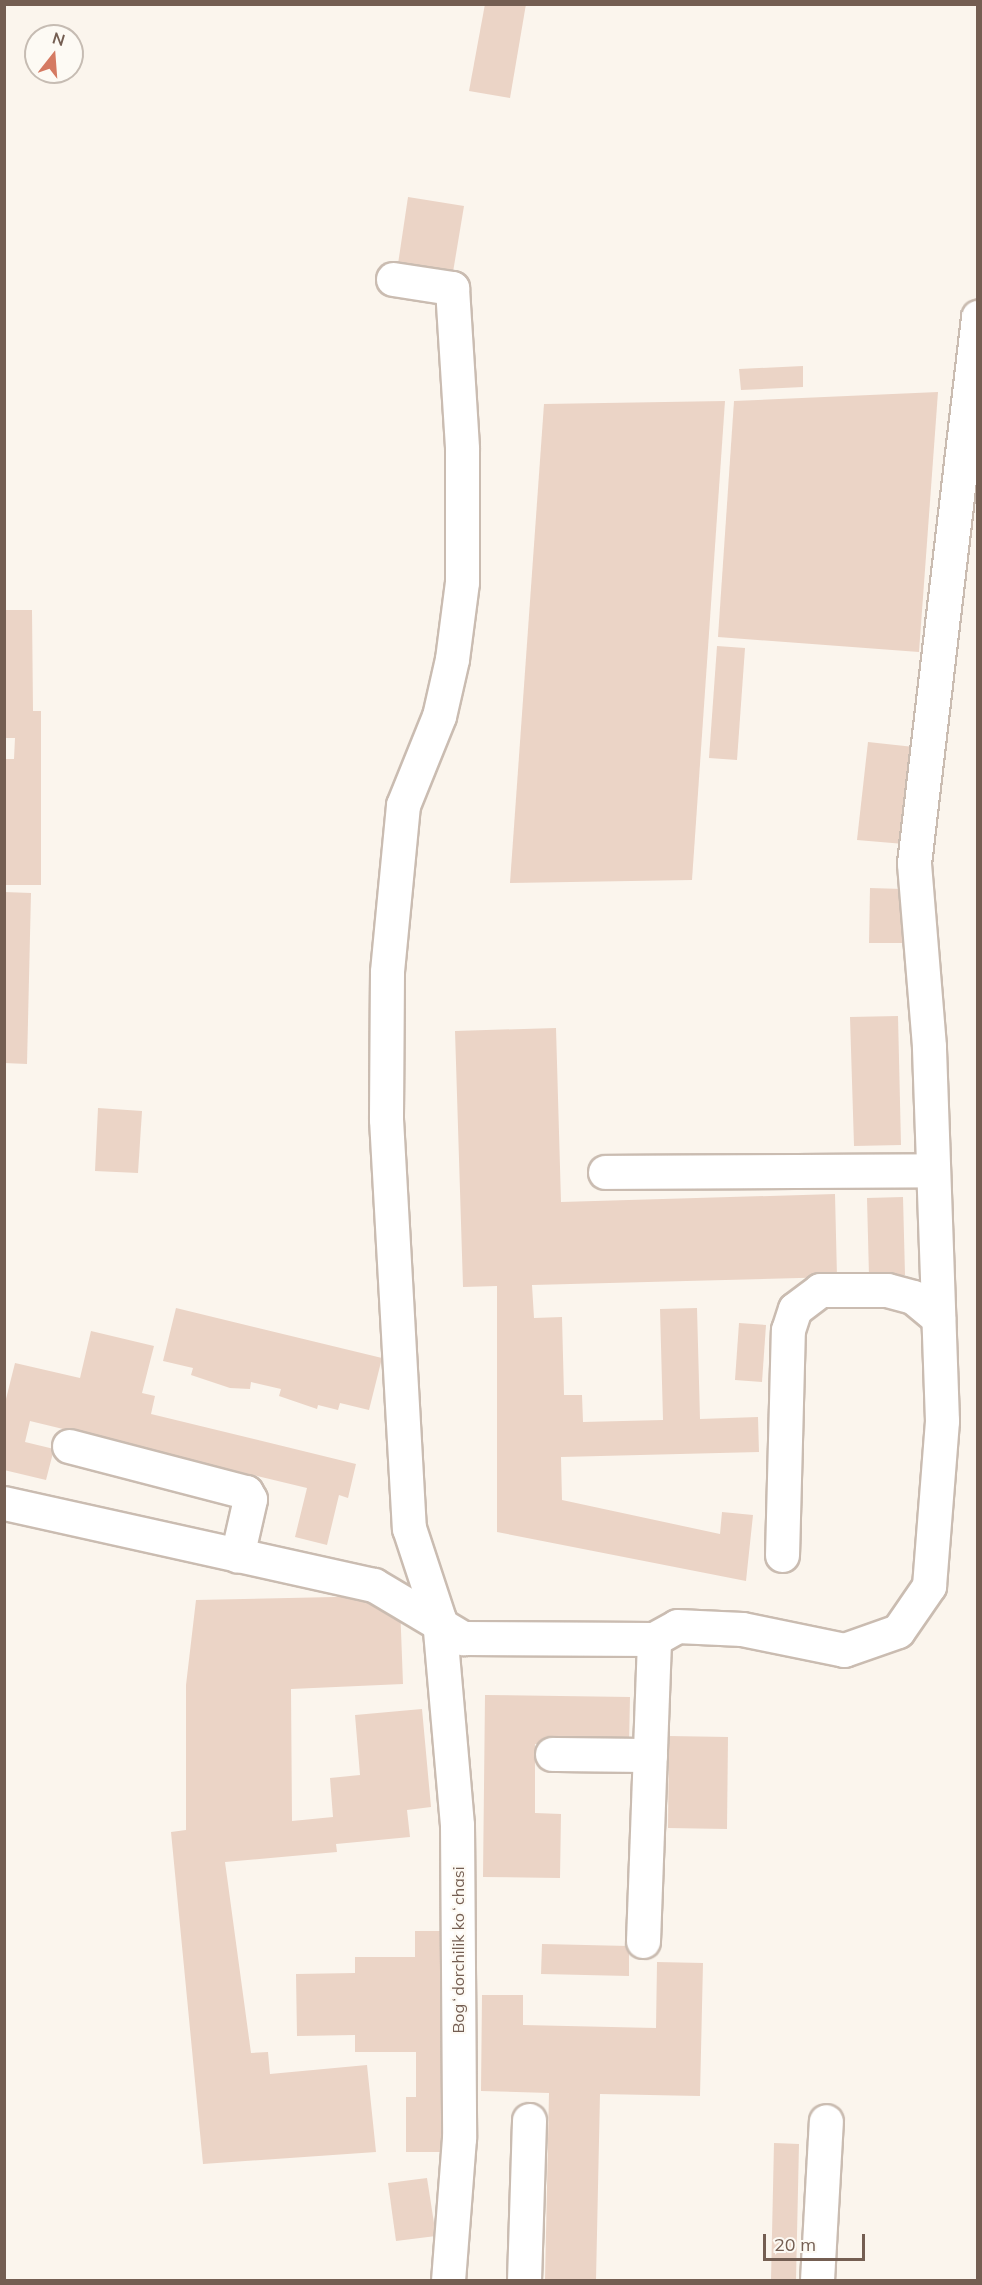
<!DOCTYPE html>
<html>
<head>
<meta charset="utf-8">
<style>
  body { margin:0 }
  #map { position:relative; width:982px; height:2285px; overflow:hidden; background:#fbf5ed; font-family:Mulish,sans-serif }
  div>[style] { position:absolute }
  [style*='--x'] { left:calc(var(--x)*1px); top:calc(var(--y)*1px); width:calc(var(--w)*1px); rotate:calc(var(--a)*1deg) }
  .building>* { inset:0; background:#ebd4c6 }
  .roads { filter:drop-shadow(2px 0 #cabcb1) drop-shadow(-2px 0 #cabcb1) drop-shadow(0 2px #cabcb1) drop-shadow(0 -2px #cabcb1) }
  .minor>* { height:33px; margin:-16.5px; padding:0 16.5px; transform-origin:16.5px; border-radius:16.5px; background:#fff }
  span { translate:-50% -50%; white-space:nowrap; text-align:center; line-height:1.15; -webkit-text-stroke:4.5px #fdfaf4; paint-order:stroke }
  .street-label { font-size:16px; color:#745e52 }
  .frame { position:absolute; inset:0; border:6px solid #745e52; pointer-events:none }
  .north { position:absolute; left:24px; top:24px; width:60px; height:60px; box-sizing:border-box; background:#fdfaf4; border:2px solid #c6bcb3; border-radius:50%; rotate:17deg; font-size:16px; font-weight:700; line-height:24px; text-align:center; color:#745e52 }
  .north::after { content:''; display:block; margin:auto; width:21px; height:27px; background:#d57a62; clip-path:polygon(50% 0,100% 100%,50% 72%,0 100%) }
  .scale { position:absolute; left:763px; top:2234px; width:102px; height:27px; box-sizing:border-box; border:3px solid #745e52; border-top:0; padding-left:8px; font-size:18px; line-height:21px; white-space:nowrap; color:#745e52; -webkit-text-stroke:4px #fdfaf4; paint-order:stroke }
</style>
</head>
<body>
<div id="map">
  <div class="building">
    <div style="clip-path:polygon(485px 4px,526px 4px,510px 98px,469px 91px)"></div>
    <div style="clip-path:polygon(408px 197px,464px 206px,453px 272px,398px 264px)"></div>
    <div style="clip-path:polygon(803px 366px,803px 387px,741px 390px,739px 369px)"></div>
    <div style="clip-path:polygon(938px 392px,919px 652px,718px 637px,734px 401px)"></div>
    <div style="clip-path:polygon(725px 401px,692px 880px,510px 883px,544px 404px)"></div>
    <div style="clip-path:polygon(4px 610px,32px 610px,33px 711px,41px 711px,41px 885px,4px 885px,4px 759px,14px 759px,15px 738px,4px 738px)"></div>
    <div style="clip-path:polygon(717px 646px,745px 648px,737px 760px,709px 758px)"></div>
    <div style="clip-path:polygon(868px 742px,914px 747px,904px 844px,857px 840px)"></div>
    <div style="clip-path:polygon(870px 888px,903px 889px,902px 943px,869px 943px)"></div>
    <div style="clip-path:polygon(4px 892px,31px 893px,27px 1064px,4px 1063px)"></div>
    <div style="clip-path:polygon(898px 1016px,901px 1145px,854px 1146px,850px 1017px)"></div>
    <div style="clip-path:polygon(556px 1028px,561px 1202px,835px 1194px,837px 1277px,532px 1285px,534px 1318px,562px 1317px,564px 1395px,582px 1395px,583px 1422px,663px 1420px,660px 1309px,697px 1308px,700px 1419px,758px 1417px,759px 1452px,561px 1457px,562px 1500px,720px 1534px,722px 1512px,753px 1515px,746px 1581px,497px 1532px,497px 1286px,463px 1287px,455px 1031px)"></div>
    <div style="clip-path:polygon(98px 1108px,142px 1111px,138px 1173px,95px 1171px)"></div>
    <div style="clip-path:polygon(903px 1197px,905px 1275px,869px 1276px,867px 1198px)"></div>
    <div style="clip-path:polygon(176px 1308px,382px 1358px,369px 1410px,340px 1403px,338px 1410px,318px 1405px,317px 1409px,279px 1396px,281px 1389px,251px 1382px,250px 1389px,230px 1388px,191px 1375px,193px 1368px,163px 1361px)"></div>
    <div style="clip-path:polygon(739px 1323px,766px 1325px,762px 1382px,735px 1380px)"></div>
    <div style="clip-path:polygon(91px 1331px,154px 1346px,142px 1393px,155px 1396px,151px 1414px,356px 1464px,348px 1498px,339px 1495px,327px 1545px,295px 1537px,307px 1488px,30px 1421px,25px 1442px,54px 1449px,46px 1480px,4px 1470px,4px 1407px,15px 1363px,80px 1378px)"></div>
    <div style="clip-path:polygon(381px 1596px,400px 1604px,403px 1684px,291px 1689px,292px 1821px,333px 1817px,330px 1778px,360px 1775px,355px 1715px,422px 1709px,431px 1807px,407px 1810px,410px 1837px,336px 1844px,337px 1852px,225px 1862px,251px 2053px,268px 2052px,270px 2074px,367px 2065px,376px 2152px,203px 2164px,171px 1832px,186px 1830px,186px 1685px,196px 1600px)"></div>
    <div style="clip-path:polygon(485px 1695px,630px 1697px,629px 1745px,535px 1744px,535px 1813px,561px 1814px,560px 1878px,483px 1877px)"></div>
    <div style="clip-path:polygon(669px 1736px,728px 1737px,727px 1829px,668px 1828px)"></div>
    <div style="clip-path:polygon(415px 1931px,444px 1931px,445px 2152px,406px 2152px,406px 2097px,416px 2097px,416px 2052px,355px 2052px,355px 2035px,297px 2036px,296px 1974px,355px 1973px,355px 1957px,415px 1957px)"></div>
    <div style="clip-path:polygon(542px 1944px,629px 1946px,629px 1976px,541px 1974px)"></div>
    <div style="clip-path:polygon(657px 1962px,703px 1963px,700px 2096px,600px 2094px,596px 2280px,545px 2280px,549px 2093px,481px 2091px,482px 1995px,523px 1995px,523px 2025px,656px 2028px)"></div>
    <div style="clip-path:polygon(774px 2143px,799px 2144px,796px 2280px,771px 2280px)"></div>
    <div style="clip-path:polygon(427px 2178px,436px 2236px,396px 2241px,388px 2183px)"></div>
  </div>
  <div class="roads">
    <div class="minor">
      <div style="--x:393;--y:279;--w:60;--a:8.7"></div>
      <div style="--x:452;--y:288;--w:161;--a:86.4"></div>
      <div style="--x:462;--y:449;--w:133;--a:90"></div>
      <div style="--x:462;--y:582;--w:78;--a:97.4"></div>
      <div style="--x:452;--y:659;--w:58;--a:102.8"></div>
      <div style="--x:439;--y:716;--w:96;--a:112"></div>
      <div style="--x:403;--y:805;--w:168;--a:95.5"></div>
      <div style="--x:387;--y:972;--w:147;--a:90.4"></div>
      <div style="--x:386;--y:1119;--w:410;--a:86.8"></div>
      <div style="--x:409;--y:1528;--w:96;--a:71.8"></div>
      <div style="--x:439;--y:1619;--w:207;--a:85"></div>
      <div style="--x:457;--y:1825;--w:313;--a:89.6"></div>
      <div style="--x:459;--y:2138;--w:142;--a:94.4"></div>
      <div style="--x:605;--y:1172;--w:328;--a:-0.3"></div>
      <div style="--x:69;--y:1446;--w:183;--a:14.6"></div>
      <div style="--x:246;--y:1492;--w:8;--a:60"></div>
      <div style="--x:250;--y:1499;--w:58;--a:102.8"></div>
      <div style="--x:4;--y:1503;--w:379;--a:12.5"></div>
      <div style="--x:374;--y:1585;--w:104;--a:30.8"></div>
      <div style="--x:463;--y:1638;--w:191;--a:0.3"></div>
      <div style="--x:654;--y:1639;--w:26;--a:-29"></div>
      <div style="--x:677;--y:1626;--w:65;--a:2.6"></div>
      <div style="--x:742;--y:1629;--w:104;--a:11.6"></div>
      <div style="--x:844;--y:1650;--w:57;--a:-19.4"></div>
      <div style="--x:898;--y:1631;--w:55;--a:-55.4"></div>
      <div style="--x:929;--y:1586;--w:166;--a:-85.5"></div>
      <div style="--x:942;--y:1421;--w:375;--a:-92"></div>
      <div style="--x:929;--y:1046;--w:184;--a:-94.7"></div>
      <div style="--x:914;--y:863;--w:550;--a:-83.31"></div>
      <div style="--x:782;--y:1555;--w:225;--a:-88.5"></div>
      <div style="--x:788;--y:1330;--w:22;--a:-72"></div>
      <div style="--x:795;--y:1309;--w:31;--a:-37"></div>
      <div style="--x:820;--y:1290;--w:67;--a:0"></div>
      <div style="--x:887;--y:1290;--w:27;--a:15"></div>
      <div style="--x:913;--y:1297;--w:33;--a:40"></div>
      <div style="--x:552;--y:1754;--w:98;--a:0.6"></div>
      <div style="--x:643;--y:1941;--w:302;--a:-87.9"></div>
      <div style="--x:524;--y:2280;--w:160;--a:-88.2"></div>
      <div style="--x:817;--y:2280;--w:159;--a:-86.8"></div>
    </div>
  </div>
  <div class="street-label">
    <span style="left:458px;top:1950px;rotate:-90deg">Bogʻdorchilik koʻchasi</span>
  </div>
  <div class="frame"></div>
  <div class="north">N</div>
  <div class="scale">20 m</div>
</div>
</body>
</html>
